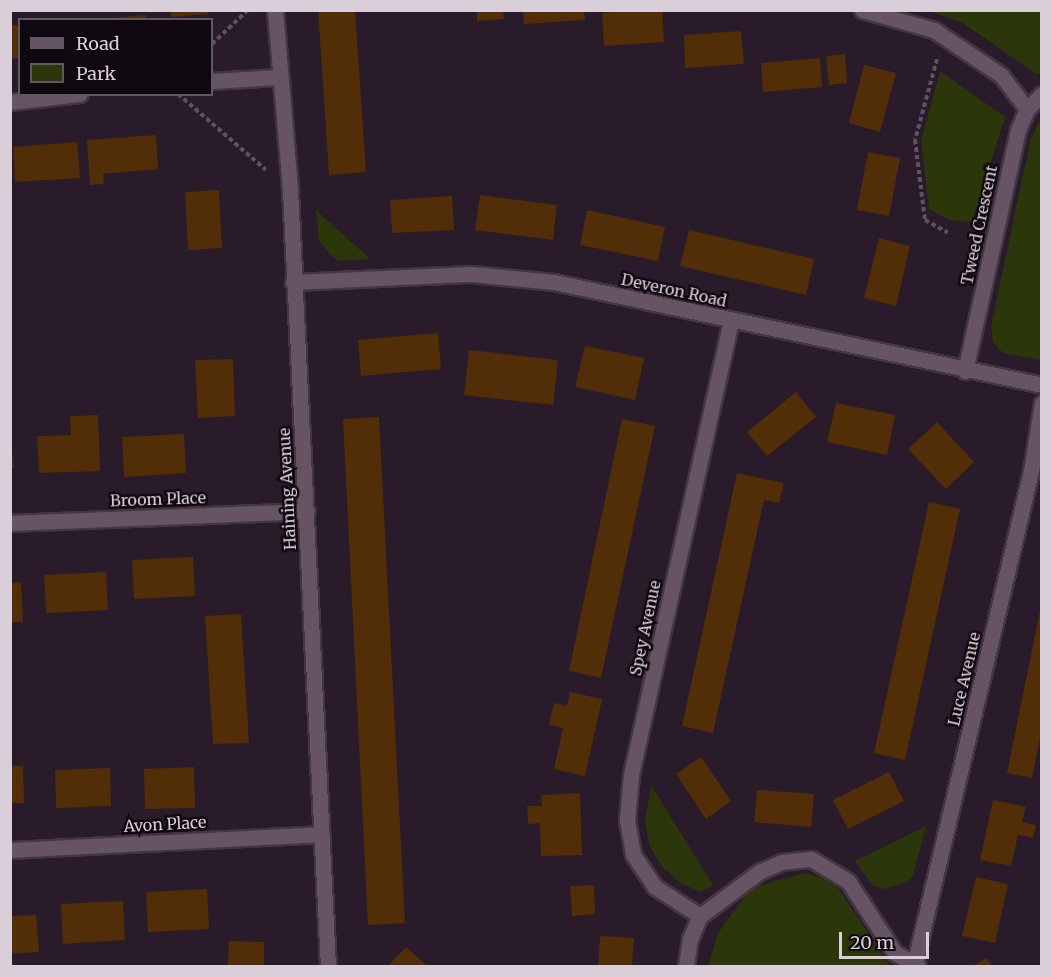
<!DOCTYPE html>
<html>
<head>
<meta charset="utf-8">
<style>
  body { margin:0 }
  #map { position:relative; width:1052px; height:977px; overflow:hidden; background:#2a1b2a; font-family:Merriweather,serif }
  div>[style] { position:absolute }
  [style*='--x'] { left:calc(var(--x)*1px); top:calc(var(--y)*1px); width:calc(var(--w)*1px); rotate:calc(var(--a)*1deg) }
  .green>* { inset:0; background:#2b360a }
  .building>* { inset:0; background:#512d08 }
  .path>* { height:4px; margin-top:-2px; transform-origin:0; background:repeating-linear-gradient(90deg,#5f515f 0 4.5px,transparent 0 7.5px) }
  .roads { filter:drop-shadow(2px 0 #423642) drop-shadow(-2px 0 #423642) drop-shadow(0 2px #423642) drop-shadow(0 -2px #423642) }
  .minor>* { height:15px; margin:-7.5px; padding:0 7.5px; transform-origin:7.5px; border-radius:7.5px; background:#665465 }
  span { translate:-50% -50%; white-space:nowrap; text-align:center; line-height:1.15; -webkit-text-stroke:5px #0f080f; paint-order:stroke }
  .street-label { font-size:16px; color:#dacfd9 }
  .frame { position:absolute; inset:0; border:12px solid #dacfd9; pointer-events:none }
  .legend { position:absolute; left:18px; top:18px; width:195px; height:78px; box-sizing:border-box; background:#0f080f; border:2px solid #605860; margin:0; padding:8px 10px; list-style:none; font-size:18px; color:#dacfd9 }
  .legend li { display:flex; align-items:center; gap:12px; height:30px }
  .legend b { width:30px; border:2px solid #605860 }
  .scale { position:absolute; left:839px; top:932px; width:90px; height:27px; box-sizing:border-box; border:3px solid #dacfd9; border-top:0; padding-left:8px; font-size:18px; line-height:21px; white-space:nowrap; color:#dacfd9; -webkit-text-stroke:4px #0f080f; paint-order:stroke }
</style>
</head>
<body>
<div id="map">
  <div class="green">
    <div style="clip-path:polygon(929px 11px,1041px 11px,1041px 73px,1036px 74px,963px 23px)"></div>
    <div style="clip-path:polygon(940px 71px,1005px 117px,972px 222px,949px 220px,929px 209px,921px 141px)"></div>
    <div style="clip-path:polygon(1041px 119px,1041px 360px,1003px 353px,993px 342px,991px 326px,1031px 138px)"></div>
    <div style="clip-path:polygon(316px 210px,370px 259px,338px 261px,329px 253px,319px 240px)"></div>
    <div style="clip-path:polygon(651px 785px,713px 885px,701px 892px,682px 884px,664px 869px,650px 847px,645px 822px)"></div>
    <div style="clip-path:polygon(926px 826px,913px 875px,907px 882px,885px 889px,873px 886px,855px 861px)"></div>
    <div style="clip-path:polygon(805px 873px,827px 879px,839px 889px,890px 966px,708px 966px,718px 933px,746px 895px,761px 885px)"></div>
  </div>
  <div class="building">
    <div style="clip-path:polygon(171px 10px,208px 10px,208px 14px,171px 17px)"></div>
    <div style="clip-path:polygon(318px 10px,355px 10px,366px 172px,329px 175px)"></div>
    <div style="clip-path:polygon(477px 10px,503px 10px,504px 19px,477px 21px)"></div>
    <div style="clip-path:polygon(523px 10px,584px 10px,585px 20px,524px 24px)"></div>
    <div style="clip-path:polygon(638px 10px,662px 10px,664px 42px,604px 46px,602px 13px)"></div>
    <div style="clip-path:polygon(146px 15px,147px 20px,112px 20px,112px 18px)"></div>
    <div style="clip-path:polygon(10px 25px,20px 25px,20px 58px,10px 59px)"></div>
    <div style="clip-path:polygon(741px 31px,744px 64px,685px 68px,684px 35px)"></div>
    <div style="clip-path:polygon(845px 54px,847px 83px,829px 85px,826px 56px)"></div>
    <div style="clip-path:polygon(820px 58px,822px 87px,763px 92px,761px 63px)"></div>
    <div style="clip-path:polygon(864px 65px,896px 73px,880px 132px,849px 123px)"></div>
    <div style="clip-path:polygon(156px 135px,158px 169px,103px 174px,104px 184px,90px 185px,87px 140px)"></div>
    <div style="clip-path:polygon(77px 142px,80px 178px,15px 182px,13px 147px)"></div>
    <div style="clip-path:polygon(868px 152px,900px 158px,889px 216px,857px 210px)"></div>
    <div style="clip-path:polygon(219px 190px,222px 248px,188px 250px,185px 192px)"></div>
    <div style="clip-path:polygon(480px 195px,557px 205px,553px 240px,475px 230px)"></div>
    <div style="clip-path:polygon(452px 196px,454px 230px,392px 233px,390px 200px)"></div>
    <div style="clip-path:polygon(587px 210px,665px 227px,658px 261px,580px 245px)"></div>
    <div style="clip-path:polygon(689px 230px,814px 259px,806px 295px,680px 266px)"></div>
    <div style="clip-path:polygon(879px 238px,910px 246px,896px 306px,864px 298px)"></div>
    <div style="clip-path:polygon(438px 333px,441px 369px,361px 376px,358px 340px)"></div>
    <div style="clip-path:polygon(585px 346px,644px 358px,635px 400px,575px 387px)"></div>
    <div style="clip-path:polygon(469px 350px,558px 360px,553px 405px,464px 395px)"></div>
    <div style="clip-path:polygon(233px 359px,235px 416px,198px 418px,195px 360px)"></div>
    <div style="clip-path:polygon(796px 392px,816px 417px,767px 456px,747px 432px)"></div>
    <div style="clip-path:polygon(836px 403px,895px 415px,887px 455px,827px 442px)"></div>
    <div style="clip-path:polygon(98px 415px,100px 471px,39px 473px,37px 436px,71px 435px,70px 416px)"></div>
    <div style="clip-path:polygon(379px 417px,405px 923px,368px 925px,343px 419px)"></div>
    <div style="clip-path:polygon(622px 419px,655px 426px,601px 678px,569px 671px)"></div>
    <div style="clip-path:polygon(937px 422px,974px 462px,946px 489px,908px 449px)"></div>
    <div style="clip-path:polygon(10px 434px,14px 468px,10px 468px)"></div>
    <div style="clip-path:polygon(184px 434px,186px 473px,124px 477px,122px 437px)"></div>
    <div style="clip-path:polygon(737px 473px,784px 483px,779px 503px,764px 500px,713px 733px,682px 726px)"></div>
    <div style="clip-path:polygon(929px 502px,960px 509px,905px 760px,874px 753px)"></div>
    <div style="clip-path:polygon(193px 557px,195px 596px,134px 599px,132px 560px)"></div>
    <div style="clip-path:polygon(106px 572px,108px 610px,46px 613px,44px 575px)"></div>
    <div style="clip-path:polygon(21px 582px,23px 622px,10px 622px,10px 583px)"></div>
    <div style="clip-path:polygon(1040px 611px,1041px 733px,1032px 778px,1007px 773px)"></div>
    <div style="clip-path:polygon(241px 614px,249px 743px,213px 744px,205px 616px)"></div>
    <div style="clip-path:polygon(570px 692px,602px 699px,585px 776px,554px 769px,563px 728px,549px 725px,554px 703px,567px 706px)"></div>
    <div style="clip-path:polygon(701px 757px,731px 801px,706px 819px,676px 774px)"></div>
    <div style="clip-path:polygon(10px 766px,23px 766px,24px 803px,10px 803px)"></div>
    <div style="clip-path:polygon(194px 767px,195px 808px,145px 809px,144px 769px)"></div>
    <div style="clip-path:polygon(110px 768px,111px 806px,56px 808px,55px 770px)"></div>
    <div style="clip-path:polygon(889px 772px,904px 801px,848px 829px,833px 800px)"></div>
    <div style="clip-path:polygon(757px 790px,814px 794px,811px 827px,754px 822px)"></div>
    <div style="clip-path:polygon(580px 793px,582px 855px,541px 856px,540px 823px,528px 824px,527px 806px,542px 806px,541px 795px)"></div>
    <div style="clip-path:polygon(993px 800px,1026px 807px,1022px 822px,1036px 825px,1033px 838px,1018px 835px,1011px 866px,980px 860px)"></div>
    <div style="clip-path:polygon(976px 877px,1008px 884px,995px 943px,962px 936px)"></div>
    <div style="clip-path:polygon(594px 885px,595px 914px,572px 916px,570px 886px)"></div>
    <div style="clip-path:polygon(207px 889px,209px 929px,148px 932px,146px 892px)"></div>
    <div style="clip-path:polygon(123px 901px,125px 940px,63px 944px,61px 904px)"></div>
    <div style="clip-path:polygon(36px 915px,39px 952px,10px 954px,10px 916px)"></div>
    <div style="clip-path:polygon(600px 936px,634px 938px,632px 966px,598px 966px)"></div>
    <div style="clip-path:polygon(229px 941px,264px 942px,264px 966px,228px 966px)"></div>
    <div style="clip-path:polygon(406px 947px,425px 964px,428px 966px,388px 966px)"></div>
    <div style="clip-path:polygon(987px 958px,992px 966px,972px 966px)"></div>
  </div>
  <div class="path">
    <div style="--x:212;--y:44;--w:50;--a:-43.4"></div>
    <div style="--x:937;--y:59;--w:84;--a:105.2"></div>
    <div style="--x:915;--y:140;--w:81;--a:82.9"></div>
    <div style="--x:925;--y:220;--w:26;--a:29"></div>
    <div style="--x:178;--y:94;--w:116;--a:40.8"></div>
  </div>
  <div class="roads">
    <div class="minor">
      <div style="--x:275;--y:10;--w:181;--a:85.2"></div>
      <div style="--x:290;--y:190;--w:777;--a:87.2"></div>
      <div style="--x:862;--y:10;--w:75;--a:15.5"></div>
      <div style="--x:934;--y:30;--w:81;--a:33.9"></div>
      <div style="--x:1001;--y:75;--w:43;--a:52.6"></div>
      <div style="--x:212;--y:81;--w:66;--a:-3.5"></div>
      <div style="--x:10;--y:102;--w:70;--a:-6.5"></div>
      <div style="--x:293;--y:282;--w:179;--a:-2.6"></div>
      <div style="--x:472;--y:274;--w:82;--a:5.6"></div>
      <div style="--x:554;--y:282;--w:499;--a:11.9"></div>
      <div style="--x:965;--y:371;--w:247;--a:-77.6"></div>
      <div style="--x:1018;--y:130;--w:23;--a:-67"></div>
      <div style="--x:1027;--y:109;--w:21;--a:-45"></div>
      <div style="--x:10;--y:523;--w:297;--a:-2.3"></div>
      <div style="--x:10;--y:850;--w:312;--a:-2.9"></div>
      <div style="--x:700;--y:916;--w:54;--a:-147.2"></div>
      <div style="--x:655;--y:887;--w:40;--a:-124"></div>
      <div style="--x:633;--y:854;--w:34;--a:-100"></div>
      <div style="--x:627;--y:821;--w:46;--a:-85"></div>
      <div style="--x:631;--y:775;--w:465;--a:-77.6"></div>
      <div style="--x:915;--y:962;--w:505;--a:-76.71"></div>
      <div style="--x:1031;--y:471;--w:69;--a:-80.8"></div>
      <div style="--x:686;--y:966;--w:27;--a:-82"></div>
      <div style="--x:690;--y:939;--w:25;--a:-67"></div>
      <div style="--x:700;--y:916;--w:74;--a:-36.7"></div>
      <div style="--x:759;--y:872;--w:24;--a:-24"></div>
      <div style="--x:781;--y:862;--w:30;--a:-6"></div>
      <div style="--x:811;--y:859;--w:43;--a:30.7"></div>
      <div style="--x:848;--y:881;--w:86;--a:56.9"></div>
      <div style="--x:895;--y:953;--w:26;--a:29"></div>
    </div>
  </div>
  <div class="street-label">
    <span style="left:979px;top:225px;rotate:-78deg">Tweed Crescent</span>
    <span style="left:674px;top:290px;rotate:12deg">Deveron Road</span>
    <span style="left:287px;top:489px;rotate:-93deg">Haining Avenue</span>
    <span style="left:158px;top:499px;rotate:-2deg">Broom Place</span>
    <span style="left:645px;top:628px;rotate:-78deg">Spey Avenue</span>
    <span style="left:964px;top:679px;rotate:-77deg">Luce Avenue</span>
    <span style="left:165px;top:824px;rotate:-3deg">Avon Place</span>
  </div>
  <div class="frame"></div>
  <ul class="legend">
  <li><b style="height:8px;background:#665465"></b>Road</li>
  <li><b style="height:16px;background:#2b360a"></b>Park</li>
  </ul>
  <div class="scale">20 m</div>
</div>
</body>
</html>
